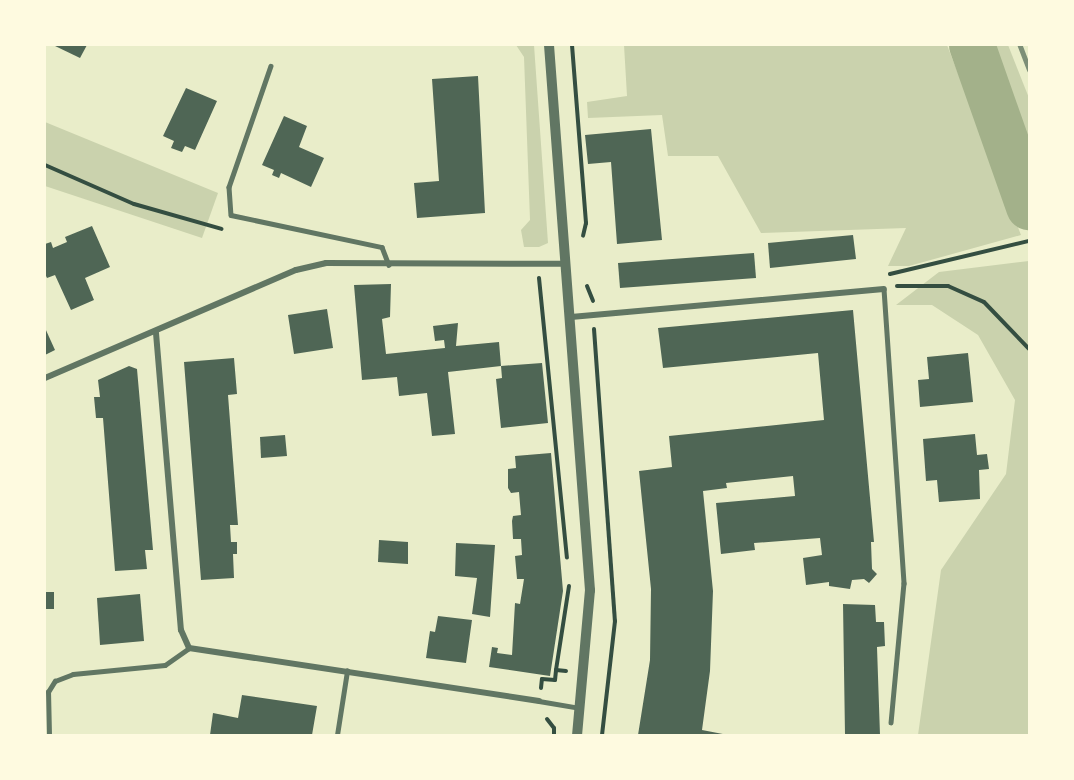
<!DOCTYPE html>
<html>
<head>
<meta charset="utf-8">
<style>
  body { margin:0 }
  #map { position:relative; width:1074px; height:780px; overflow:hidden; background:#e9edc9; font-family:Signika,sans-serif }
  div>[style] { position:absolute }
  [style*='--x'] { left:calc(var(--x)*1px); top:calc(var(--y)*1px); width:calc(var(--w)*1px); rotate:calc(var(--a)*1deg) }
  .green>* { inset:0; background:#cad2ad }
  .river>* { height:46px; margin:-23px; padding:0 23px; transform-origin:23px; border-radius:23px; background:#a3b18a }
  .building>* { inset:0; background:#4f6655 }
  .path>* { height:4px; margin:-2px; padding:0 2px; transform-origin:2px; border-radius:2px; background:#344e41 }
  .service>* { height:4.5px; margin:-2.25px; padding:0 2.25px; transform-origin:2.25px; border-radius:2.25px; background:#617663 }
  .minor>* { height:6px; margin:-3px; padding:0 3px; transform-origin:3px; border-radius:3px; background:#617663 }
  .tertiary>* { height:10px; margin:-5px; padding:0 5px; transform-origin:5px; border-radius:5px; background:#617663 }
  .rail>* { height:4.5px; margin:-2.25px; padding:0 2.25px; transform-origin:2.25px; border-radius:2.25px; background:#7c8e77 }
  span { translate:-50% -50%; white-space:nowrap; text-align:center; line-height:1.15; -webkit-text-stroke:4.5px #fefae0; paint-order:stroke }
  .frame { position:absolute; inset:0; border:46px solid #fefae0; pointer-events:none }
</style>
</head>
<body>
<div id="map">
  <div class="green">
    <div style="clip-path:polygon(516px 45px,534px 45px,548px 243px,539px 247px,524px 247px,521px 230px,530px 220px,524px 57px)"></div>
    <div style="clip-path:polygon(624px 45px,947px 45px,1021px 235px,909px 266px,888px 266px,906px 228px,761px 233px,718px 156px,668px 156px,662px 115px,588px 118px,587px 102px,627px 96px)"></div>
    <div style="clip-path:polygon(980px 45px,1008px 45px,1029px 98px,1029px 176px,1014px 144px)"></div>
    <div style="clip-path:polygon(45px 122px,218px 193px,202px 238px,45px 186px)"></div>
    <div style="clip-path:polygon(1029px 261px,1029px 735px,918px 735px,941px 570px,1006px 474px,1015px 400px,978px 335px,932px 305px,896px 305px,939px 272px)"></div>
  </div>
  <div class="river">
    <div style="--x:972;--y:45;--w:172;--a:70.6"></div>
  </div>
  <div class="building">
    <div style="clip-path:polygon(53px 45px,87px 45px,80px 58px)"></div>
    <div style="clip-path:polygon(478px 76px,485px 213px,417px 218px,414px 183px,439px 181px,432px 79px)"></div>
    <div style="clip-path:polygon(186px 88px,217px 101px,195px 150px,185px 146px,182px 152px,171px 148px,174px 141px,163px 136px)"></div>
    <div style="clip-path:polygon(284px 116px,307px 126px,299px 147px,324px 158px,311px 187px,281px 173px,279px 178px,272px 175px,274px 170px,262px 165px)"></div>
    <div style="clip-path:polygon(651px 129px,662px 240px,617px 244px,611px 162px,588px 164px,585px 135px)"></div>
    <div style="clip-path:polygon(92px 226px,110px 267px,85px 278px,94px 300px,71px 310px,55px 275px,47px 278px,45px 274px,45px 244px,51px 242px,53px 248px,67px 242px,65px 237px)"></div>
    <div style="clip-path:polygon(853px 235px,856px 259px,770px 268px,768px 243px)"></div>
    <div style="clip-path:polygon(754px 253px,756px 278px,620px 288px,618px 263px)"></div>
    <div style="clip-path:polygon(391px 284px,390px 317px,382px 319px,386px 354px,445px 348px,444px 340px,435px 341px,433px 326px,458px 323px,456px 346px,499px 342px,501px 366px,448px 372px,455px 434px,432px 436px,427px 393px,399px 396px,397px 377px,362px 380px,354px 285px)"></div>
    <div style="clip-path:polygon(327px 309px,333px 348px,294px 354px,288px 315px)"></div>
    <div style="clip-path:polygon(853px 310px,874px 542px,871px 542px,872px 569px,877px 574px,869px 583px,864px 579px,852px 580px,850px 589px,829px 586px,829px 582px,806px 585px,803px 558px,822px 555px,820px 538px,754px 543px,755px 550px,721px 554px,716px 503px,795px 496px,793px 476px,726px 483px,727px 488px,703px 491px,713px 591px,710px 671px,702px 730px,728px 735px,638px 735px,650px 660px,651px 589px,639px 471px,672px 467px,669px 436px,824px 420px,818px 353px,663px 368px,658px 328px)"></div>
    <div style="clip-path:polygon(45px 328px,55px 350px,45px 355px)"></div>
    <div style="clip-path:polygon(968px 353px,973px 402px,920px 407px,918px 380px,929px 379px,927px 357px)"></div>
    <div style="clip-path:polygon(234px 358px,237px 394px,228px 395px,238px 525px,230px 525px,231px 542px,237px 542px,237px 554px,233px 554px,234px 578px,201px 580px,184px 362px)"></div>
    <div style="clip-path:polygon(542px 363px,548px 423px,501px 428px,496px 379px,502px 378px,501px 366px)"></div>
    <div style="clip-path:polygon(129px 366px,137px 369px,153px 550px,145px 550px,147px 569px,115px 571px,103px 418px,96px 418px,94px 397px,100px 397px,98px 380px)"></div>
    <div style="clip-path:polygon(975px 434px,977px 455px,987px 454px,989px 469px,979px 470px,980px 499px,939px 502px,937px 480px,926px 481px,923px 439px)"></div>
    <div style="clip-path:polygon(285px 435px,287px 456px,261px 458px,260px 437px)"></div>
    <div style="clip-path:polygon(551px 453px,563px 591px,550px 676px,489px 667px,492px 647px,498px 648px,497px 653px,512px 655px,515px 603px,520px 604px,524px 579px,517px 579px,515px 556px,522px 555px,521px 539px,513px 539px,512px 521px,513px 516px,521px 515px,520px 504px,519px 492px,511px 493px,508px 488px,508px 469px,516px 468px,515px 456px)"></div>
    <div style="clip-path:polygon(379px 540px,408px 542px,408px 564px,378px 562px)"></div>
    <div style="clip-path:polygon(456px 543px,495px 545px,490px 617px,472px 614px,477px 578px,455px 576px)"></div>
    <div style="clip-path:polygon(45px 592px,54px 592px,54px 609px,45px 609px)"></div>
    <div style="clip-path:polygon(140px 594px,144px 641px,100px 645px,97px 598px)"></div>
    <div style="clip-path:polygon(843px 604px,875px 605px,876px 622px,884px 622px,885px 646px,877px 647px,880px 735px,845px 735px)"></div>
    <div style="clip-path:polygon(438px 616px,472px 620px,466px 663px,426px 658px,430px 631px,435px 632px)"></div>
    <div style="clip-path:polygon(242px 695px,317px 706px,312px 735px,210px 735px,213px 713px,238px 718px)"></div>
  </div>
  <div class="path">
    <div style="--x:572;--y:45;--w:179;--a:85.5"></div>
    <div style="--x:586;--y:223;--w:13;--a:103"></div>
    <div style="--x:45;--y:165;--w:97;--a:23.7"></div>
    <div style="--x:134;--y:204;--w:91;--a:15.9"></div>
    <div style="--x:890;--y:274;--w:143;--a:-13.4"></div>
    <div style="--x:539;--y:278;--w:281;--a:84.3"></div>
    <div style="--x:587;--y:286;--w:16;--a:68"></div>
    <div style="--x:897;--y:286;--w:51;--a:0"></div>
    <div style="--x:948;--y:286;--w:39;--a:24"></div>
    <div style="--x:984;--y:302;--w:65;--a:46.2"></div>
    <div style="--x:594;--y:329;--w:293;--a:85.9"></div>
    <div style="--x:615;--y:621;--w:115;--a:96.5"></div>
    <div style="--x:566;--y:671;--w:10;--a:-174"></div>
    <div style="--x:556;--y:670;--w:85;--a:-81.2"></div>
    <div style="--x:541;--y:688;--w:9;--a:-84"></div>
    <div style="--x:542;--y:679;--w:13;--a:4"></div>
    <div style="--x:555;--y:680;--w:10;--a:-84"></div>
    <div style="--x:547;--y:719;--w:11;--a:52"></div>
    <div style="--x:554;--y:728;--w:7;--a:90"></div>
  </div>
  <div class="service">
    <div style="--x:271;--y:66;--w:128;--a:109.1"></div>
    <div style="--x:229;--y:187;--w:28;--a:86"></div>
    <div style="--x:231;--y:215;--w:154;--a:12"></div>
    <div style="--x:382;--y:247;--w:19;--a:69"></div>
    <div style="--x:884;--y:289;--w:295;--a:86.1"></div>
    <div style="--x:904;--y:583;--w:140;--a:95.3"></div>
    <div style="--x:539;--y:701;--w:42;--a:9.7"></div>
    <div style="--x:49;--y:735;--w:43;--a:-91.3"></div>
    <div style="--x:48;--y:692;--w:13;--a:-58"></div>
    <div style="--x:55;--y:681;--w:19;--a:-21"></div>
    <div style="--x:73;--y:674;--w:92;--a:-5.6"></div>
    <div style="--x:165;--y:665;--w:29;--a:-35"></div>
    <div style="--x:337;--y:735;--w:65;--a:-81.1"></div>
  </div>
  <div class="minor">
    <div style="--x:571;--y:317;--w:314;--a:-5.1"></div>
    <div style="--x:156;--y:333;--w:298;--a:85.2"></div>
    <div style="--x:181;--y:630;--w:20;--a:66"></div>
    <div style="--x:189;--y:648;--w:354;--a:8.6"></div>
    <div style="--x:45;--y:378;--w:273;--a:-23.3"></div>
    <div style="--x:296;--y:270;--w:31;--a:-13"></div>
    <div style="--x:326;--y:263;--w:240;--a:0.2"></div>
  </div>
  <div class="tertiary">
    <div style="--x:549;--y:45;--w:547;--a:85.7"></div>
    <div style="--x:590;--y:590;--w:146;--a:95.1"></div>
  </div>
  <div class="rail">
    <div style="--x:1020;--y:45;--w:26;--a:69"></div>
  </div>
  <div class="frame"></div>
</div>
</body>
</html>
